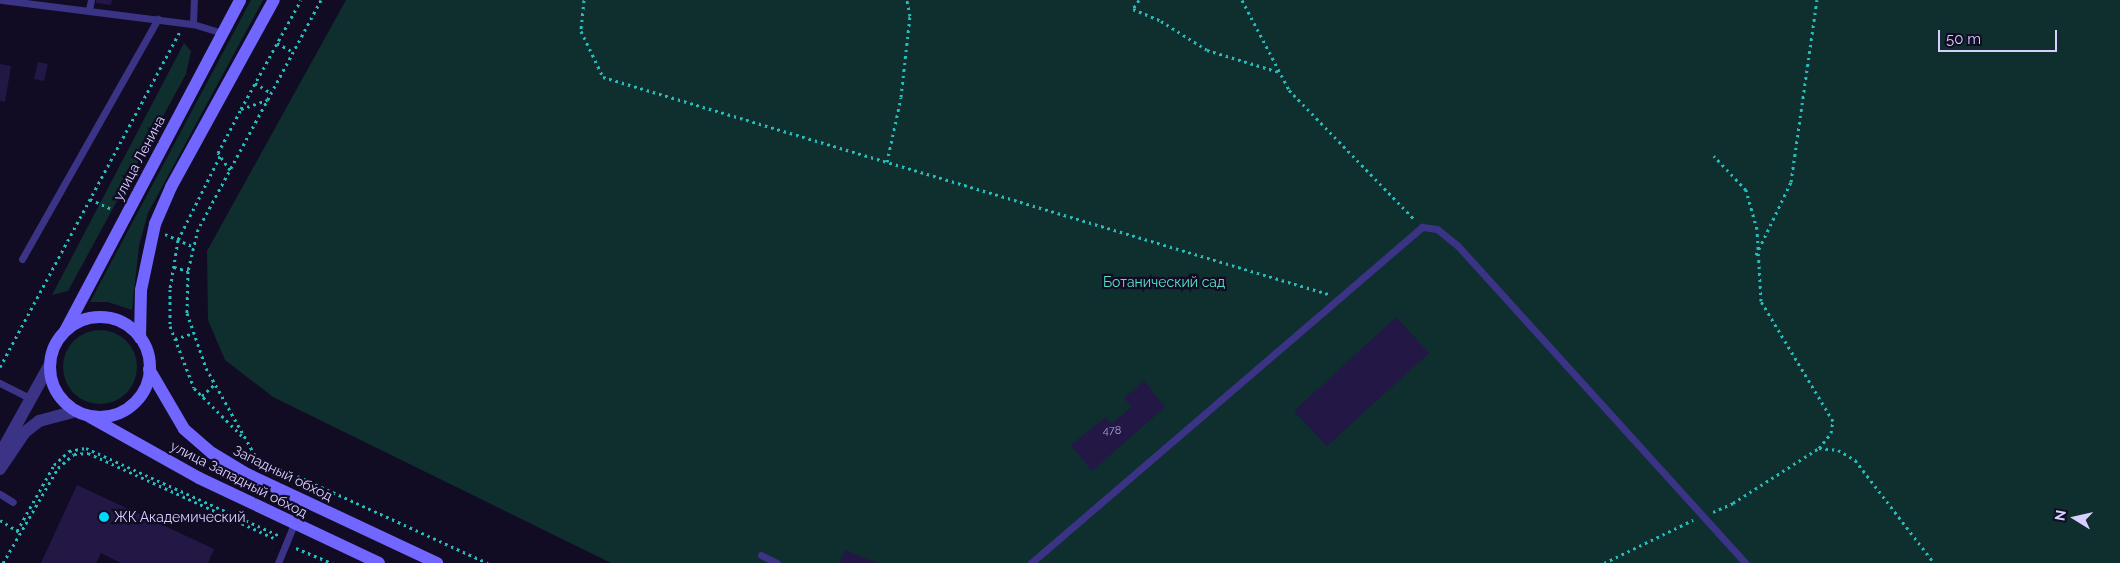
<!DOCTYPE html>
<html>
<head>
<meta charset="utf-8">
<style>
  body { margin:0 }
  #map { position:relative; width:2120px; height:563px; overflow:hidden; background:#110c24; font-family:Raleway,sans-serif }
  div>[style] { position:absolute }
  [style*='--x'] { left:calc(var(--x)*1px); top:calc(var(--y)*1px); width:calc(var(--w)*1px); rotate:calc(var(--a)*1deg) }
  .green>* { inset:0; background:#0f2e2e }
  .round { border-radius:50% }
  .building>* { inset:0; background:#231746 }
  .path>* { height:3px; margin-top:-1.5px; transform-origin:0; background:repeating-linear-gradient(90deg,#26bcb9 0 2.5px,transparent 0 6.5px) }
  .service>* { height:7px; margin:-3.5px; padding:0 3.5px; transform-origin:3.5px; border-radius:3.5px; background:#3b3486 }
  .minor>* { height:12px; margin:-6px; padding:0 6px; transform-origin:6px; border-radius:6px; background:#3b3486 }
  .secondary>* { height:12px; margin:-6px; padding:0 6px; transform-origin:6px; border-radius:6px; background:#7166ff }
  .secondary>.ring { margin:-6px; padding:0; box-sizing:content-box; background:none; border:12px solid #7166ff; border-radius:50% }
  .dots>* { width:14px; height:14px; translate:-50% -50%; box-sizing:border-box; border:2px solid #110c24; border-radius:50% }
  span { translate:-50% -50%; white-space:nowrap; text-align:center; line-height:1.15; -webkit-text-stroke:4.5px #110c24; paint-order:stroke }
  .number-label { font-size:11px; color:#aaa1d1 }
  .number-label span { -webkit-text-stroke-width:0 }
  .street-label { font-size:14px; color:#d7cfff }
  .park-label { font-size:14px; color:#53e7c8 }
  .poi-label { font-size:14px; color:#d7cfff }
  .left { translate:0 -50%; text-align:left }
  .north { position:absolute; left:2050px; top:493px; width:50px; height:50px; -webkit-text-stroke:4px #110c24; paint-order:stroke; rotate:280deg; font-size:14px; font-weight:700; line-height:20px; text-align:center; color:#d7cfff }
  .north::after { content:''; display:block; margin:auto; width:18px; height:22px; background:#d7cfff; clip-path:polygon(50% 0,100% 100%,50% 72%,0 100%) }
  .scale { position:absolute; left:1938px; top:30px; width:119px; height:22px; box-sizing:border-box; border:2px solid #d7cfff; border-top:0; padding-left:6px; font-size:15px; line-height:18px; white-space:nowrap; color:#d7cfff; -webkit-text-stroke:4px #110c24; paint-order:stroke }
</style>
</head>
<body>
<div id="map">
  <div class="green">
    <div style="clip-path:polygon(251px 0,263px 0,148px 213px,139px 246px,132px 310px,108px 302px,90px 302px)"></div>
    <div style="clip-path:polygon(346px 0,2120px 0,2120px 563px,611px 563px,273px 397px,225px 360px,208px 320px,207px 251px)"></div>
    <div style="clip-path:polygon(184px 43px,191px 51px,186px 74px,68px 291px,52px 295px)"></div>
    <div class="round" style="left:63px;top:330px;width:74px;height:74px"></div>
  </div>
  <div class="building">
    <div style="clip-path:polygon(96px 0,112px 0,111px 5px,96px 3px)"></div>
    <div style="clip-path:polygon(38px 62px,48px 64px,44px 81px,34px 79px)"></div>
    <div style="clip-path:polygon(0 64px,11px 66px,5px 102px,0 101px)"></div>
    <div style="clip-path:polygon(1396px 317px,1429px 353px,1327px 446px,1294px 411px)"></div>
    <div style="clip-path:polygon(1144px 381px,1165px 407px,1092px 471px,1071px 445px,1106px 417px,1111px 424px,1132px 407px,1124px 398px)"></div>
    <div style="clip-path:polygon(77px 485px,214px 549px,208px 563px,121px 563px,101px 553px,96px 563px,41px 563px)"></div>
    <div style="clip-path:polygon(845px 550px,878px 563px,840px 563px)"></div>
  </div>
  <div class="path">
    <div style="--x:321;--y:0;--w:260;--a:118.2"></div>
    <div style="--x:198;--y:229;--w:43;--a:103.4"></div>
    <div style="--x:188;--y:271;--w:42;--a:91.4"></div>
    <div style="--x:187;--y:313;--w:58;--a:70.9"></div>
    <div style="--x:206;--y:368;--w:102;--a:60.7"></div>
    <div style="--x:256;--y:457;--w:255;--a:24.6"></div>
    <div style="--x:584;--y:0;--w:31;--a:96"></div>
    <div style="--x:581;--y:31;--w:51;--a:64.4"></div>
    <div style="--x:603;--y:77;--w:757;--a:16.66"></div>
    <div style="--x:1139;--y:0;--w:11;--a:124"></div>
    <div style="--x:1133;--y:9;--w:30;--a:23"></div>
    <div style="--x:1161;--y:21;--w:54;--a:32.2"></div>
    <div style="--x:1207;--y:50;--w:75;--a:17"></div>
    <div style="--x:1242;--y:0;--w:102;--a:62.4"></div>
    <div style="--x:1289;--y:90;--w:181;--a:45.9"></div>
    <div style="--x:277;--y:43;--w:18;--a:29"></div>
    <div style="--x:255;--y:83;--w:19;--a:32"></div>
    <div style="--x:241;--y:109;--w:124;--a:-61.2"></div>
    <div style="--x:220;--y:156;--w:94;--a:116.6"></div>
    <div style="--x:178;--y:240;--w:50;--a:99.3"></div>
    <div style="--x:170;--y:289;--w:37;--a:90"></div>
    <div style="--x:170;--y:326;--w:66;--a:68.8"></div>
    <div style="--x:194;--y:388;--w:68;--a:45"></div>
    <div style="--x:887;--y:162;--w:66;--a:-77.8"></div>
    <div style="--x:901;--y:97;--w:81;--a:-83.7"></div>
    <div style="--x:910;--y:16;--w:16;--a:-101"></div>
    <div style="--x:230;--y:170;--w:21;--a:-125"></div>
    <div style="--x:218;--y:153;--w:50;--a:-62.4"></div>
    <div style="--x:241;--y:109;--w:28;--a:-19"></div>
    <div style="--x:90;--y:199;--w:26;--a:25"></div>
    <div style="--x:165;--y:234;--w:32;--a:24"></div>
    <div style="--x:1756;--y:255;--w:81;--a:-64.4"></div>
    <div style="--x:1791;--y:182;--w:184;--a:-81.9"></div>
    <div style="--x:174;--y:267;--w:15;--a:16"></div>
    <div style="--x:175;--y:339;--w:20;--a:-18"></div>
    <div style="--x:0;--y:367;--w:381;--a:-61.8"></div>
    <div style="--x:202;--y:396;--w:18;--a:-43"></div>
    <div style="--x:1819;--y:448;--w:19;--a:6"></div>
    <div style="--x:1838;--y:450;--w:20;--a:30"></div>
    <div style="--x:1855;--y:460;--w:130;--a:52.5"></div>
    <div style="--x:1713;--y:512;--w:22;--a:-24"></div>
    <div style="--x:1733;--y:503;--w:102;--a:-32.6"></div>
    <div style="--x:1819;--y:448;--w:19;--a:-51"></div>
    <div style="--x:1831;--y:433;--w:12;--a:-81"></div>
    <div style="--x:1833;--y:421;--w:140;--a:-121"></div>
    <div style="--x:1761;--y:301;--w:72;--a:-93.2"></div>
    <div style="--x:1757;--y:229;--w:41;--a:-105.8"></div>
    <div style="--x:1746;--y:190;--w:47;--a:-133.3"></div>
    <div style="--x:0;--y:520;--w:22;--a:32"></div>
    <div style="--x:17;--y:531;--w:76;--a:-60.7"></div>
    <div style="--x:54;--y:465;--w:21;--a:-43"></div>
    <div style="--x:69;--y:451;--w:17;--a:-10"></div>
    <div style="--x:86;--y:448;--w:213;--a:24.4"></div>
    <div style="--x:296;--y:548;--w:39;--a:23"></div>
    <div style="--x:3;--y:563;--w:110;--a:-59.9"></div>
    <div style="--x:58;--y:468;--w:21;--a:-41"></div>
    <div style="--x:74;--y:454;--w:14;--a:-4"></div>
    <div style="--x:88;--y:453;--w:207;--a:24.6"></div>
    <div style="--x:1604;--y:563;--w:99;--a:-25.8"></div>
  </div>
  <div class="service">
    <div style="--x:2;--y:0;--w:193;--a:7.2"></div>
    <div style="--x:193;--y:24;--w:30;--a:17"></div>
    <div style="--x:89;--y:10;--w:10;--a:-79"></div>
    <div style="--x:193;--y:24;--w:24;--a:-88"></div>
    <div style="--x:22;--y:259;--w:276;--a:-60.5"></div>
    <div style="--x:0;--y:383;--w:34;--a:27"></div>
    <div style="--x:0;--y:494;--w:15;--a:32"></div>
    <div style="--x:761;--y:555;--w:18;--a:27"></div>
    <div style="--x:278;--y:563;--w:42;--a:-67.7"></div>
    <div style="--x:1031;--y:563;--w:516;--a:-40.67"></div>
    <div style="--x:1422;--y:227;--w:15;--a:8"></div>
    <div style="--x:1437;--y:229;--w:27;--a:39"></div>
    <div style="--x:1458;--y:246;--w:428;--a:47.8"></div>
  </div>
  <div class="minor">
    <div style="--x:0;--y:454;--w:103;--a:-60.9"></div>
    <div style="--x:0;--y:469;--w:45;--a:-56"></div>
    <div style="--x:25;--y:432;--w:18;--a:-38"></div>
    <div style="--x:39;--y:421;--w:38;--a:-15"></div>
  </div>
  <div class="secondary">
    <div class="ring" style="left:50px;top:317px;width:88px;height:88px"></div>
    <div style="--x:65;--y:331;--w:374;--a:-62.1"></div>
    <div style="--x:140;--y:338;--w:48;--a:-88.8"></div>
    <div style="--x:141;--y:290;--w:67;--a:-78"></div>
    <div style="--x:155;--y:224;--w:40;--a:-66.6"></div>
    <div style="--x:171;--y:187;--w:213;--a:-61.2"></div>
    <div style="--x:149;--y:369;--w:69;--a:59.7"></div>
    <div style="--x:184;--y:429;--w:37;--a:41"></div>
    <div style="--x:212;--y:453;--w:41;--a:31"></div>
    <div style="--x:247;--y:474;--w:210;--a:25.1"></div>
    <div style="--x:90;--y:417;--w:125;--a:29.2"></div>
    <div style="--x:199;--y:478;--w:199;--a:25.3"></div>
  </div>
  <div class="dots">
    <div style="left:104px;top:517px;background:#00d7fa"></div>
  </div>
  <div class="number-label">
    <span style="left:1112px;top:431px">478</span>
  </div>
  <div class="street-label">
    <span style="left:139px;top:158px;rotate:-62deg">улица Ленина</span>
    <span style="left:283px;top:473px;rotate:26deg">Западный обход</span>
    <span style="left:239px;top:479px;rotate:27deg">улица Западный обход</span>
  </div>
  <div class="park-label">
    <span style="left:1164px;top:282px">Ботанический сад</span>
  </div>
  <div class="poi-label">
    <span class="left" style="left:114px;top:517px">ЖК Академический</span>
  </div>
  <div class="north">N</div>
  <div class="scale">50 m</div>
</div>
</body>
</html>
